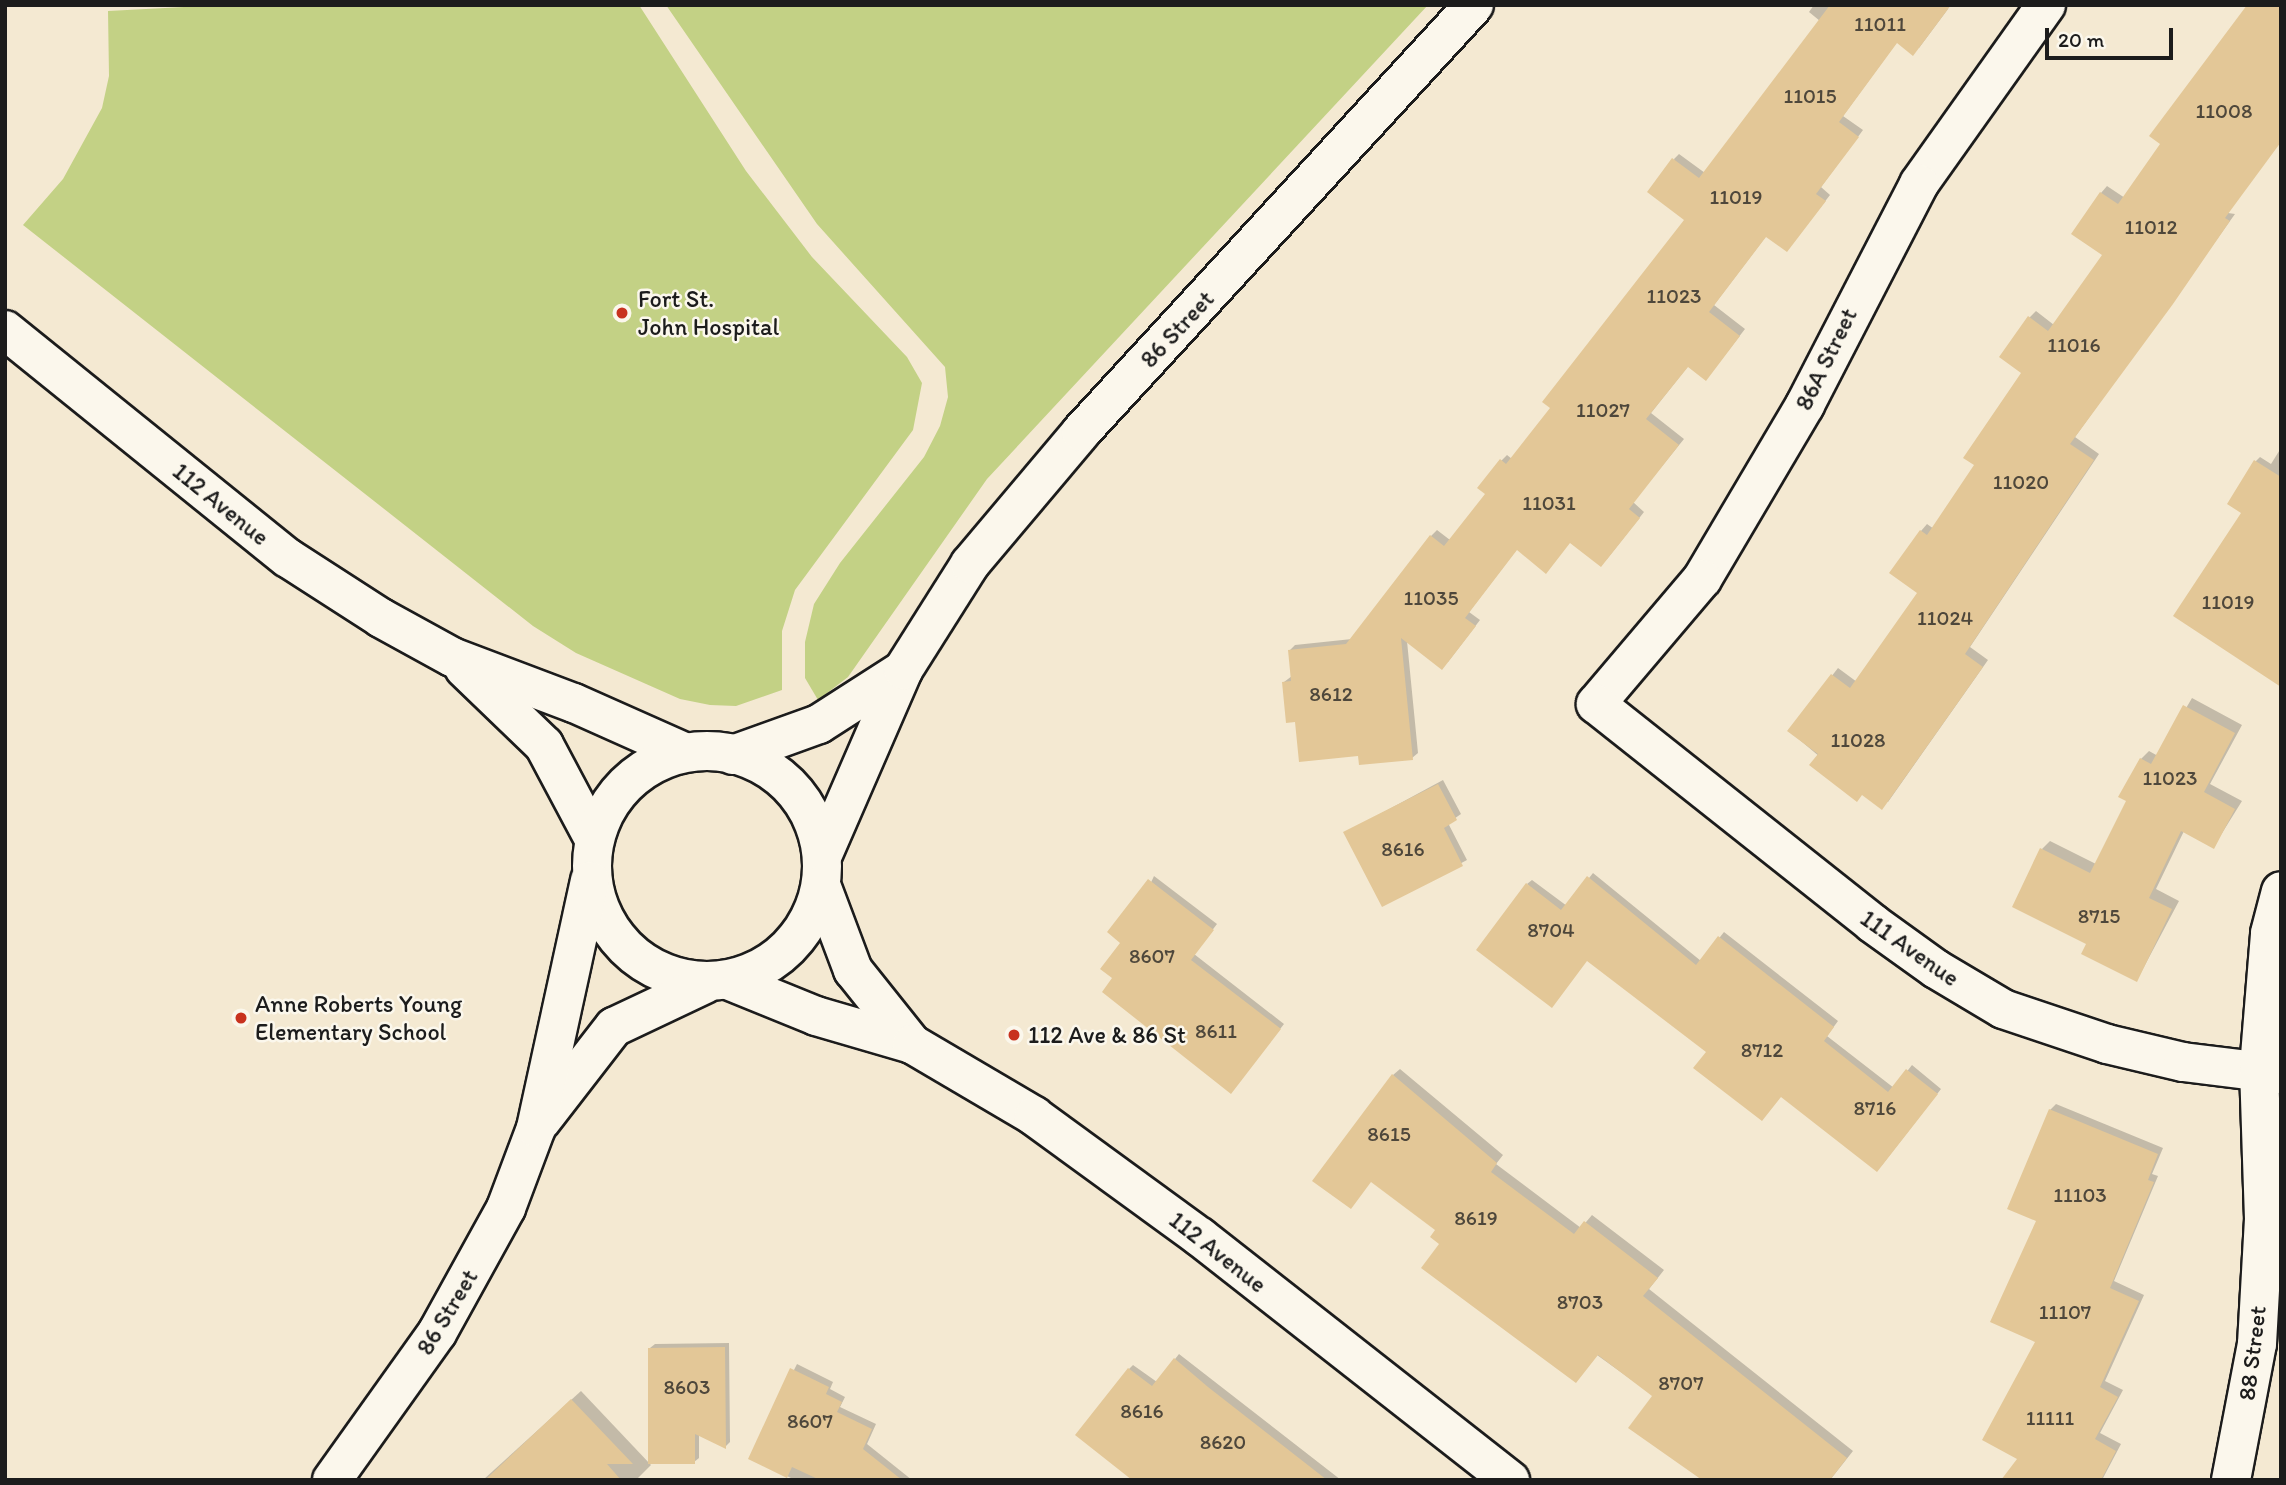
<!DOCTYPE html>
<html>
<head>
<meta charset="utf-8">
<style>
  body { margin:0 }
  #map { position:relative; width:2286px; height:1485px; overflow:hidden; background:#f4e9d2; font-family:Itim,sans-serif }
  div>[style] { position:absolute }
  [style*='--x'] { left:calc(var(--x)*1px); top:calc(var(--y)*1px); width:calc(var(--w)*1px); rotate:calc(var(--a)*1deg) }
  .green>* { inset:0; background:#c3d185 }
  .shadow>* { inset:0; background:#0003 }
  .building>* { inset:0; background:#e3c797 }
  .roads { filter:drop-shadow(2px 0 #1c1c1c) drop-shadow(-2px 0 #1c1c1c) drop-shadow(0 2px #1c1c1c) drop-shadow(0 -2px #1c1c1c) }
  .minor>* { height:38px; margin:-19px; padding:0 19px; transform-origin:19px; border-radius:19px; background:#fbf7ec }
  .tertiary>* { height:38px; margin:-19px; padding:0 19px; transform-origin:19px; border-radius:19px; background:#fbf7ec }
  .tertiary>.ring { margin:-19px; padding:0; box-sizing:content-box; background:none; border:38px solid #fbf7ec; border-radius:50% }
  .dots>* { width:19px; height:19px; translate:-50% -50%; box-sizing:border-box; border:4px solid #fbf7ec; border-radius:50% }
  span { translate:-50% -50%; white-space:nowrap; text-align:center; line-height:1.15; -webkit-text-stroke:5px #fbf7ec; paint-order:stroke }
  .number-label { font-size:21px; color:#4e473b }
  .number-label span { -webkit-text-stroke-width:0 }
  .poi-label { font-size:24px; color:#1c1c1c }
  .left { translate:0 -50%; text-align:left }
  .street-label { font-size:24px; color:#1c1c1c }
  .frame { position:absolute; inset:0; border:7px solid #1c1c1c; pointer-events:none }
  .scale { position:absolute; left:2045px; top:28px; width:128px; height:32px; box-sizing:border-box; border:4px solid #1c1c1c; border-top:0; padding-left:9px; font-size:21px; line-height:24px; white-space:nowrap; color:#1c1c1c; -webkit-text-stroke:5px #fbf7ec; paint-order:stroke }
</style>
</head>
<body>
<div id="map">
  <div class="green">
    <div style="clip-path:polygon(222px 5px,639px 5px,746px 171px,812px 257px,907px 357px,922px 383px,913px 430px,795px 590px,782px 631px,782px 690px,736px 706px,710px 705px,680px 699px,576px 653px,533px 626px,23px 225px,63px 179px,102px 108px,109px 76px,108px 11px)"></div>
    <div style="clip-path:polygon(666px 5px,1428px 5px,987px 479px,848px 677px,818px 700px,805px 678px,805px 642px,814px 604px,840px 563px,924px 457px,940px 426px,948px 397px,945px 367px,817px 224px)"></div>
  </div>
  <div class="shadow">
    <div style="clip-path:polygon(1814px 5px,1944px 5px,1948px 9px,1919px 48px,1897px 42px,1843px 116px,1863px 130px,1821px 187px,1830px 195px,1792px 244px,1767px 235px,1714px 305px,1745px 329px,1711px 373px,1689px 365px,1651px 413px,1684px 439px,1633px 502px,1644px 512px,1607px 559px,1571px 541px,1517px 549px,1469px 612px,1480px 620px,1448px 662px,1407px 641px,1418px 753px,1412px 758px,1360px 755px,1297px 720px,1284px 682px,1292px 676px,1290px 650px,1295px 645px,1352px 639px,1431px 536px,1437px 530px,1450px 540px,1487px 494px,1501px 461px,1507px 455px,1512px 459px,1552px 407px,1686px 220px,1674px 159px,1679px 154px,1705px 173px,1820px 21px,1809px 12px)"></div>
    <div style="clip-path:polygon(2107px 186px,2125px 198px,2235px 214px,2075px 437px,2099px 454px,1970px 647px,1988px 660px,1888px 802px,1863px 793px,1789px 731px,1838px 668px,1857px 682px,1920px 592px,1892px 573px,1921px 531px,1927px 524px,1934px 529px,1977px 465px,2023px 373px,2029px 318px,2036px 311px,2054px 325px,2105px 255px,2101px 193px)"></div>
    <div style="clip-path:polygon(2281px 448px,2281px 593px,2243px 513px,2256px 461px,2260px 457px,2271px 464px)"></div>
    <div style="clip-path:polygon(2192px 698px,2242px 725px,2210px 784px,2242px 801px,2214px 846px,2184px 831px,2156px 889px,2179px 901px,2137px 980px,2088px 943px,2042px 849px,2050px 841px,2096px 864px,2128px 801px,2141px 759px,2149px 751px,2158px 756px)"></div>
    <div style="clip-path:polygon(1443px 780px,1461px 814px,1448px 823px,1467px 860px,1382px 905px,1345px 833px)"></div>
    <div style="clip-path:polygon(1593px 873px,1701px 961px,1724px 932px,1838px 1021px,1827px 1036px,1894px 1088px,1912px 1065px,1941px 1089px,1882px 1165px,1781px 1095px,1708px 1052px,1527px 884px,1532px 880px,1567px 906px)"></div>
    <div style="clip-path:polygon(1154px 876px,1217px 924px,1194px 954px,1284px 1024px,1235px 1087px,1115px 978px,1123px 943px)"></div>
    <div style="clip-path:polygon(1400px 1069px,1503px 1155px,1496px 1164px,1581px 1228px,1592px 1215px,1664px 1270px,1649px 1289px,1853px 1451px,1830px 1480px,1654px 1396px,1441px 1243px,1393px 1075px)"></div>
    <div style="clip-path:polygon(2056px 1104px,2163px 1148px,2152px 1174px,2158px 1176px,2114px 1281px,2144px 1295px,2105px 1381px,2123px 1390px,2100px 1433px,2121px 1444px,2102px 1480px,2003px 1480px,2020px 1459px,2037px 1341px,2038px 1220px,2050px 1110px)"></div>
    <div style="clip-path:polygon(729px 1343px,730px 1442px,726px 1446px,699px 1434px,699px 1458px,694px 1462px,650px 1348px,655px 1344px)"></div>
    <div style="clip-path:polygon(1179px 1354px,1341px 1480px,1139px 1480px,1129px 1369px,1133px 1365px,1157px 1382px)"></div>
    <div style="clip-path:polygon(797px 1364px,833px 1382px,830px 1389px,845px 1397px,840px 1407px,876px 1424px,867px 1444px,912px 1480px,795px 1480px,750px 1458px)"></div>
    <div style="clip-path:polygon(581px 1391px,651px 1465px,636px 1480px,483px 1480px)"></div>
  </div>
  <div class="building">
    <div style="clip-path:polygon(1830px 5px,1951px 5px,1913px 56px,1897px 43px,1839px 122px,1859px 137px,1816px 194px,1826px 201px,1787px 252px,1766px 237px,1709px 312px,1740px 336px,1706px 381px,1688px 367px,1646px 419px,1679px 445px,1629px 509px,1640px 518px,1601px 567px,1570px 543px,1546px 574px,1517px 550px,1465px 618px,1476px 626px,1442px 670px,1401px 638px,1413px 760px,1359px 765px,1358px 756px,1299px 762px,1295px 722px,1286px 723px,1282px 682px,1291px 681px,1288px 650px,1346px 644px,1430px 535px,1444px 546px,1485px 494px,1477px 488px,1500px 459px,1506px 464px,1550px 408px,1542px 402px,1684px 220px,1647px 192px,1672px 158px,1699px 178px)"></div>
    <div style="clip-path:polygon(2247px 5px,2281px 5px,2281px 142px,2225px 218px,2230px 221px,2173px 304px,2070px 444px,2094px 460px,1965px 654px,1983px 667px,1882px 810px,1862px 795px,1857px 802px,1809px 765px,1818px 754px,1787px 731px,1831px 674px,1850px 688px,1917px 593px,1889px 573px,1920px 530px,1927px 535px,1974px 465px,1963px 458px,2021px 373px,1999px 357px,2028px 316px,2048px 331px,2102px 255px,2071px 234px,2100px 192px,2118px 204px,2160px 144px,2149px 136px)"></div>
    <div style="clip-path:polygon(2254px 460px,2281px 477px,2281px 687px,2173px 616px,2241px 513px,2227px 504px)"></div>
    <div style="clip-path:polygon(2183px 705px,2235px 733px,2204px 792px,2235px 809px,2214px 849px,2181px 831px,2149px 898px,2172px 909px,2137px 982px,2081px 954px,2086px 944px,2012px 907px,2040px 848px,2090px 873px,2126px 801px,2118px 797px,2140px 758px,2151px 764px)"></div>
    <div style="clip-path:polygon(1438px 784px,1457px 820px,1444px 828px,1463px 866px,1382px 907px,1343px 832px)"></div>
    <div style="clip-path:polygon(1587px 876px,1696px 965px,1718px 936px,1834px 1027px,1824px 1041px,1888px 1092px,1906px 1069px,1938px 1094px,1877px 1172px,1781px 1097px,1762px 1121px,1693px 1068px,1706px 1052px,1587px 961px,1552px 1008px,1476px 950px,1526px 883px,1561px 910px)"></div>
    <div style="clip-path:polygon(1148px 879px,1214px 930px,1191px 960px,1281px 1029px,1231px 1094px,1102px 992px,1112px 978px,1100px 969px,1120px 943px,1107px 932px)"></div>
    <div style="clip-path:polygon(1392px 1074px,1497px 1163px,1491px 1172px,1574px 1234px,1584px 1221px,1658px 1278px,1643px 1296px,1847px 1458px,1830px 1480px,1702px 1480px,1628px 1428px,1652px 1396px,1598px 1355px,1576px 1383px,1421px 1268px,1439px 1244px,1430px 1237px,1435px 1230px,1371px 1182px,1351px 1209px,1312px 1181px)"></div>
    <div style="clip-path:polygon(2049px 1109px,2158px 1154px,2148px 1180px,2154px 1182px,2110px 1288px,2139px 1301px,2100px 1387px,2118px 1397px,2095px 1439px,2116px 1451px,2101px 1480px,2001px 1480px,2017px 1459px,1982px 1440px,2035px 1342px,1990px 1322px,2036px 1221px,2007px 1209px)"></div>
    <div style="clip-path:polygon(725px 1347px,726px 1449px,695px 1434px,695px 1464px,648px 1464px,648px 1348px)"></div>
    <div style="clip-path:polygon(1174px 1358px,1208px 1387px,1327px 1480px,1132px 1480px,1075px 1435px,1128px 1368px,1152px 1386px)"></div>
    <div style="clip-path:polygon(790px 1368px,829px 1387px,826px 1394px,842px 1402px,837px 1412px,872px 1429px,863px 1449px,902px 1480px,820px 1480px,792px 1467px,787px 1478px,748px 1459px)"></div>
    <div style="clip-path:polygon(571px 1399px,633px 1464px,607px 1464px,621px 1480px,485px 1480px)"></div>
  </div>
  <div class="roads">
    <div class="minor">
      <div style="--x:2046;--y:5;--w:219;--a:125.4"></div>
      <div style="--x:1919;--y:184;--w:249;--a:117.3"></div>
      <div style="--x:1805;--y:405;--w:202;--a:120.6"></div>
      <div style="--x:1702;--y:579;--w:164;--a:130.3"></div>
      <div style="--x:1596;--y:704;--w:352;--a:38.4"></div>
      <div style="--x:1872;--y:923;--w:79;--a:35.7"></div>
      <div style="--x:1936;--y:969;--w:78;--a:30.8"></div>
      <div style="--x:2003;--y:1009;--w:110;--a:18.6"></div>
      <div style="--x:2107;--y:1044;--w:78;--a:13.3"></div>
      <div style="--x:2183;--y:1062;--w:99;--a:7"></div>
      <div style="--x:2231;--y:1480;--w:138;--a:-79.2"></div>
      <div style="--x:2257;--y:1344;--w:125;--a:-86.8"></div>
      <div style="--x:2264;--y:1219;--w:151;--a:-91.9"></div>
      <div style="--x:2259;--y:1068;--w:135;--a:-85.3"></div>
      <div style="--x:2270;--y:933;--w:43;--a:-75.3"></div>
    </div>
    <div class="tertiary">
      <div style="--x:5;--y:330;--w:363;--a:38.9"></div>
      <div style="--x:288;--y:558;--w:111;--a:32.8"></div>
      <div style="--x:381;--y:618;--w:81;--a:28.8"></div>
      <div style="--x:452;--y:657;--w:130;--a:20.7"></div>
      <div style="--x:574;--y:703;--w:120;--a:24"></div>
      <div style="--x:464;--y:668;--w:111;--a:43.9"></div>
      <div style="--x:544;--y:745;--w:104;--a:62"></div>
      <div class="ring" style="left:592px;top:751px;width:192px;height:192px"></div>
      <div style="--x:733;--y:755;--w:91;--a:-19.8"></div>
      <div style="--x:819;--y:724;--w:100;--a:-32.7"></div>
      <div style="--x:824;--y:852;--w:198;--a:-66.5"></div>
      <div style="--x:903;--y:670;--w:125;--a:-57.7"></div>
      <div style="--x:970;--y:564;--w:172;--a:-49.9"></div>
      <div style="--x:1081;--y:432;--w:580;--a:-47.37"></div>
      <div style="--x:821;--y:885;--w:91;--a:69.4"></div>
      <div style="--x:853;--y:970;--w:95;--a:51.4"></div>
      <div style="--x:730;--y:981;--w:93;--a:22.1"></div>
      <div style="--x:816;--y:1016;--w:100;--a:16.3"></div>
      <div style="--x:912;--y:1044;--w:142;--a:30.5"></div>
      <div style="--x:1034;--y:1116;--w:205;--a:36.1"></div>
      <div style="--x:1200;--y:1237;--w:394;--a:38.1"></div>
      <div style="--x:541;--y:1121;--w:119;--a:-52.2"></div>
      <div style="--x:614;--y:1027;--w:101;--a:-25.3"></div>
      <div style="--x:332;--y:1480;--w:181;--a:-54.5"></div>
      <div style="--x:437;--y:1333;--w:143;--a:-61.1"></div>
      <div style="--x:506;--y:1208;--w:85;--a:-69.4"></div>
      <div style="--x:536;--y:1128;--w:253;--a:-77.7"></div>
    </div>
  </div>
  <div class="dots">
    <div style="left:622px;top:313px;background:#c8321e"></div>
    <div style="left:241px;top:1018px;background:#c8321e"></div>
    <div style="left:1014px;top:1035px;background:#c8321e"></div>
  </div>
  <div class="number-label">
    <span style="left:1880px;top:24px">11011</span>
    <span style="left:1810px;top:96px">11015</span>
    <span style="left:2224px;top:111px">11008</span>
    <span style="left:1736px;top:197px">11019</span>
    <span style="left:2151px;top:227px">11012</span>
    <span style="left:1674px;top:296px">11023</span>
    <span style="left:2074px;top:345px">11016</span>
    <span style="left:1603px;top:410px">11027</span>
    <span style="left:2021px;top:482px">11020</span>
    <span style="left:1549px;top:503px">11031</span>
    <span style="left:1431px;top:598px">11035</span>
    <span style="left:2228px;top:602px">11019</span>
    <span style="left:1945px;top:618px">11024</span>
    <span style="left:1331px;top:694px">8612</span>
    <span style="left:1858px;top:740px">11028</span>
    <span style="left:2170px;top:778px">11023</span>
    <span style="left:1403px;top:849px">8616</span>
    <span style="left:2099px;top:916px">8715</span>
    <span style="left:1551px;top:930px">8704</span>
    <span style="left:1152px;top:956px">8607</span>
    <span style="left:1216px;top:1031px">8611</span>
    <span style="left:1762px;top:1050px">8712</span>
    <span style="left:1875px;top:1108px">8716</span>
    <span style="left:1389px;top:1134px">8615</span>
    <span style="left:2080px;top:1195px">11103</span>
    <span style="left:1476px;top:1218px">8619</span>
    <span style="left:1580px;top:1302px">8703</span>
    <span style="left:2065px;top:1312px">11107</span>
    <span style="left:1681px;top:1383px">8707</span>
    <span style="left:687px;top:1387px">8603</span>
    <span style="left:1142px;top:1411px">8616</span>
    <span style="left:2050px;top:1418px">11111</span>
    <span style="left:810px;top:1421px">8607</span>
    <span style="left:1223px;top:1442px">8620</span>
  </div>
  <div class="poi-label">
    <span class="left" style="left:638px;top:313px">Fort St.<br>John Hospital</span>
    <span class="left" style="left:255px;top:1018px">Anne Roberts Young<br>Elementary School</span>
    <span class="left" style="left:1028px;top:1035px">112 Ave &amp; 86 St</span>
  </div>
  <div class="street-label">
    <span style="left:1177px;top:329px;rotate:-47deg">86 Street</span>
    <span style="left:1826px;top:359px;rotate:-64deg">86A Street</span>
    <span style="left:221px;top:504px;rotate:39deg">112 Avenue</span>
    <span style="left:1910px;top:948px;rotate:35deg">111 Avenue</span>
    <span style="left:1218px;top:1252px;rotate:38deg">112 Avenue</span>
    <span style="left:447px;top:1312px;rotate:-59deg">86 Street</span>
    <span style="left:2252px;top:1353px;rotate:-83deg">88 Street</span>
  </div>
  <div class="frame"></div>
  <div class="scale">20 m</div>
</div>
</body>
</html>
